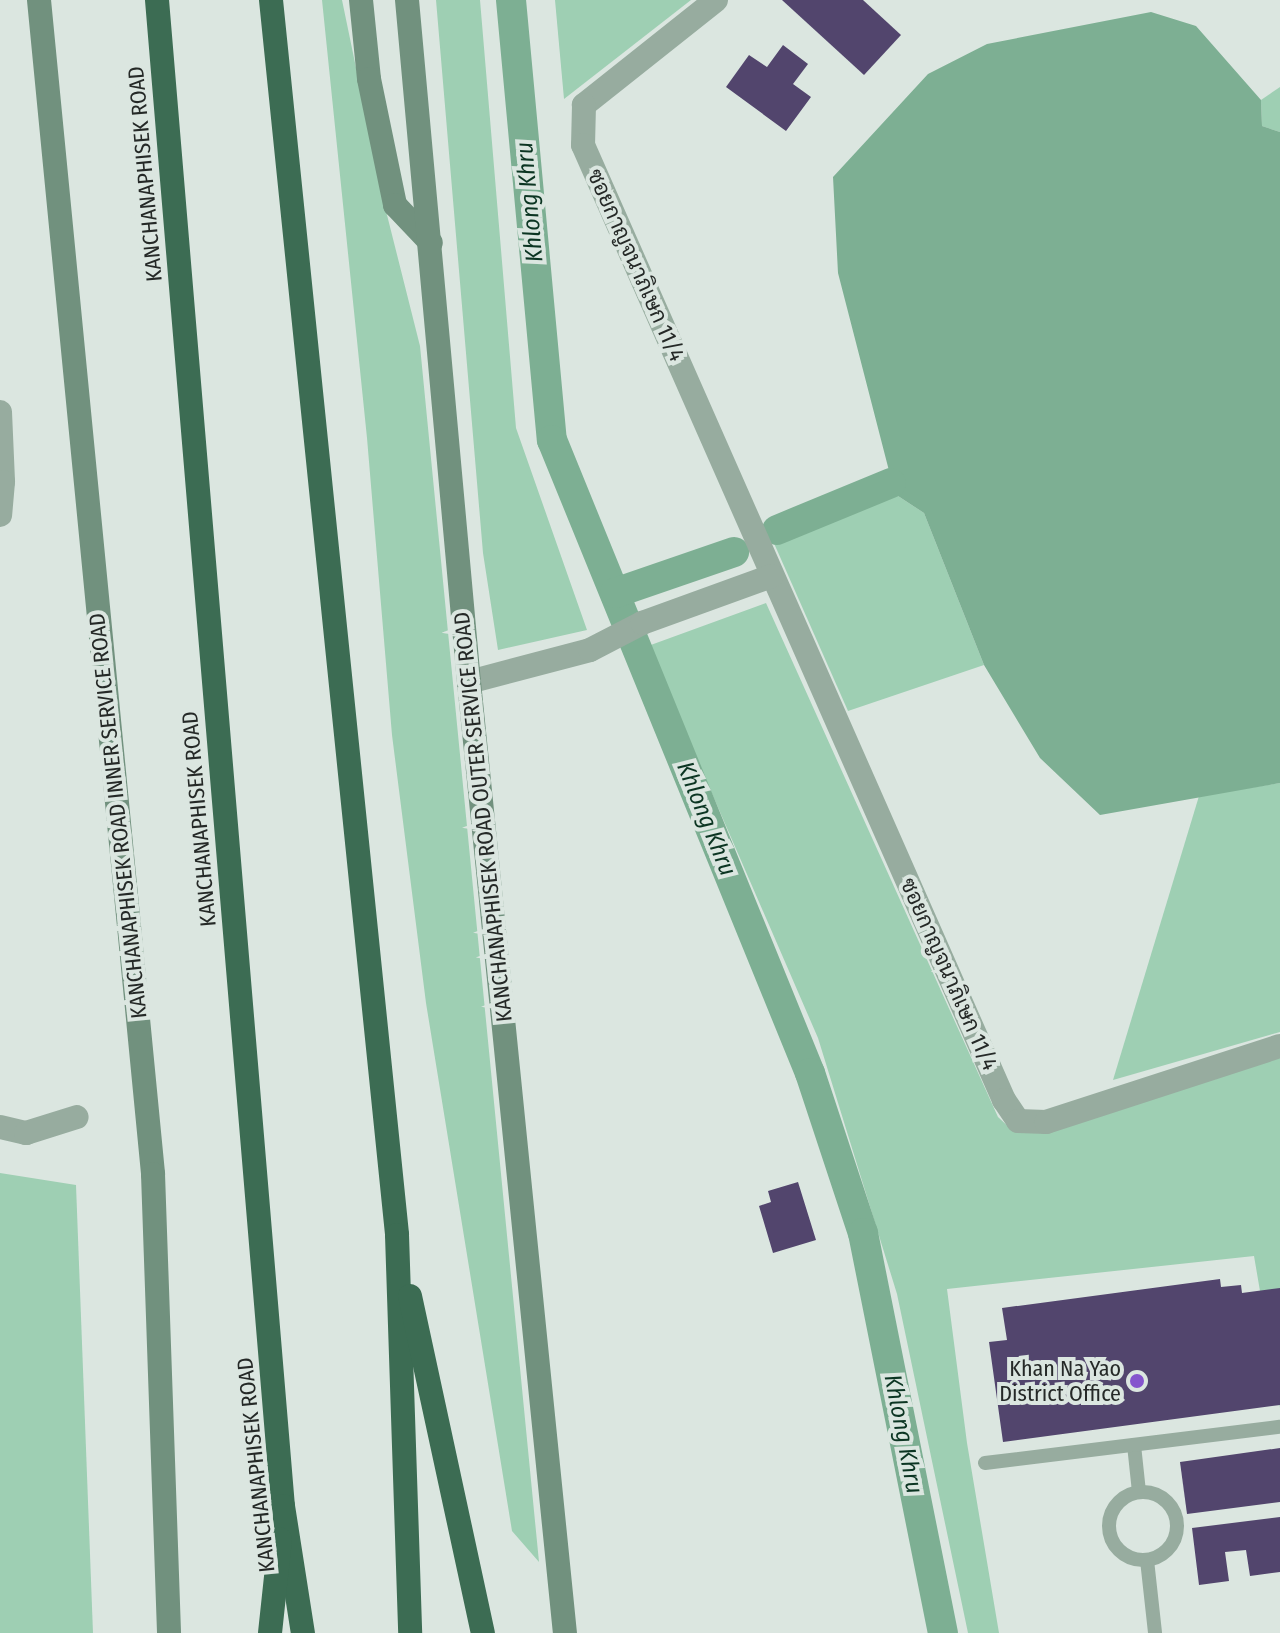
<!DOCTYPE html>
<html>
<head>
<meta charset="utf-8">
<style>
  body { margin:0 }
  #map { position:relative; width:1280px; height:1633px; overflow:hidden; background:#dbe6e0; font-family:"Fira Sans Condensed",Sarabun,sans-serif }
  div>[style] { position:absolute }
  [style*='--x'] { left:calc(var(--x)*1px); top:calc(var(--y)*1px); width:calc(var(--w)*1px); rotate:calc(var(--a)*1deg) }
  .green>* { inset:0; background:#9ecfb3 }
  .water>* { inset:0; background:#7daf93 }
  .canal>* { height:30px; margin:-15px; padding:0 15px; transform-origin:15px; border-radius:15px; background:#7daf93 }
  .building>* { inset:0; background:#52456d }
  .service>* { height:14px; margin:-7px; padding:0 7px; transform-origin:7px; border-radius:7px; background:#97ac9f }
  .service>.ring { margin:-7px; padding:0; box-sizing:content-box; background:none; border:14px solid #97ac9f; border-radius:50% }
  .minor>* { height:24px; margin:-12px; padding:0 12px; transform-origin:12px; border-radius:12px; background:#97ac9f }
  .secondary>* { height:24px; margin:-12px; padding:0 12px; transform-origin:12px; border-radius:12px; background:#71917e }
  .motorway>* { height:24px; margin:-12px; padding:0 12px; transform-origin:12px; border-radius:12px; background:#3c6c53 }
  .dots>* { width:22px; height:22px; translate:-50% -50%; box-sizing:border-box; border:4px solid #dbe6e0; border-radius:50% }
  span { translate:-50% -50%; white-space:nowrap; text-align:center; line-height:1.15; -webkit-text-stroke:8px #dbe6e0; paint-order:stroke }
  .street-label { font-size:22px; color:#252927 }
  .poi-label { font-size:22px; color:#252927 }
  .right { translate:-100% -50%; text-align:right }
  .water-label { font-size:24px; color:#0b3522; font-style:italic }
</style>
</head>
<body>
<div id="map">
  <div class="green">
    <div style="clip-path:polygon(322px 0,342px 0,384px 203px,420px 346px,539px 1562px,512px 1531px,426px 1003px,392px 735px,367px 438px)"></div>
    <div style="clip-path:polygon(436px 0,480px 0,516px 428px,587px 630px,498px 650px,483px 553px)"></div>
    <div style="clip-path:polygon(555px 0,691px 0,564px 99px)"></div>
    <div style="clip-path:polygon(1280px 87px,1280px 132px,1262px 126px,1261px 100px)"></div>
    <div style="clip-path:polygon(895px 494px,924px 513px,984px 665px,848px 711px,773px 541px,834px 513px)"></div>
    <div style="clip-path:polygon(766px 603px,998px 1117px,1013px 1131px,1280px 1058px,1280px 1408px,1254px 1256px,947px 1289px,967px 1443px,999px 1633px,968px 1633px,897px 1294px,818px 1038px,648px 646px)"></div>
    <div style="clip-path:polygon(1280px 783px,1280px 1032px,1113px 1080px,1199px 796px)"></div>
    <div style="clip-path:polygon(0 1173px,76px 1185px,93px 1633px,0 1633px)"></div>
  </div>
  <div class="water">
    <div style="clip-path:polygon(1151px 12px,1196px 26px,1261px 100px,1262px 126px,1280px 132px,1280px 783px,1100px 815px,1040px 758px,984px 665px,924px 513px,895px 494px,838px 273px,833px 177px,928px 74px,987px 44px)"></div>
  </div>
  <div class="canal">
    <div style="--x:511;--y:0;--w:442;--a:84.7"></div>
    <div style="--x:552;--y:440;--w:684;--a:67.83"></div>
    <div style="--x:810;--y:1073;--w:169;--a:71.7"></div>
    <div style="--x:863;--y:1233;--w:408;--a:78.7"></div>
    <div style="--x:777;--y:530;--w:123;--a:-22.4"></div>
    <div style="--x:615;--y:593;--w:126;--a:-19"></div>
  </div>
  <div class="building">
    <div style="clip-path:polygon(782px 0,863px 0,901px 35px,864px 75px)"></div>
    <div style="clip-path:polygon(783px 45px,808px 64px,793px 84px,811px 97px,786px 131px,726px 87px,749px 55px,767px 67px)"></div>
    <div style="clip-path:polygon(798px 1182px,816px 1240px,773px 1253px,759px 1206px,771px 1202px,768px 1191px)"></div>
    <div style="clip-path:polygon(1220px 1279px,1221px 1287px,1241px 1285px,1242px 1293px,1280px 1288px,1280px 1405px,1003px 1442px,989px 1342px,1007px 1340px,1002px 1308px)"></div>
    <div style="clip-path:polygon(1280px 1448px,1280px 1502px,1187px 1514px,1180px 1462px)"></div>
    <div style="clip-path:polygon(1280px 1517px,1280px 1572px,1250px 1576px,1246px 1550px,1225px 1552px,1229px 1581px,1199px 1585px,1192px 1528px)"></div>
  </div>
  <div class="service">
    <div style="--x:1134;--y:1445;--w:47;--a:83.9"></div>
    <div style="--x:985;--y:1463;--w:297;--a:-7"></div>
    <div class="ring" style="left:1109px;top:1492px;width:54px;height:54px"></div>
    <div style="--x:1147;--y:1560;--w:73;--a:83.7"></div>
  </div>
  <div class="minor">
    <div style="--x:716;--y:0;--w:169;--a:141.5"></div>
    <div style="--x:584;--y:105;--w:40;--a:91.4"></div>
    <div style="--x:583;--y:145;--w:1044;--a:66.21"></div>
    <div style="--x:1004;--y:1100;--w:25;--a:56"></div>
    <div style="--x:1018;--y:1121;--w:28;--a:2"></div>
    <div style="--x:1046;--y:1122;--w:246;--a:-18"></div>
    <div style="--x:0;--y:412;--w:70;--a:87.5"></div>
    <div style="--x:3;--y:482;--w:33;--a:95"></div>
    <div style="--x:469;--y:682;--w:125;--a:-14.8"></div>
    <div style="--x:590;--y:650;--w:59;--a:-27.4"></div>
    <div style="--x:642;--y:623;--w:138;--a:-19.9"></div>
    <div style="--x:0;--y:1127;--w:27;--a:13"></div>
    <div style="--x:26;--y:1133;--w:53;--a:-17.4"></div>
  </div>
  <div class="secondary">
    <div style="--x:39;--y:0;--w:1180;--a:84.45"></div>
    <div style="--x:153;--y:1174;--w:459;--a:88"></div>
    <div style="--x:361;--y:0;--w:79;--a:84.2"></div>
    <div style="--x:369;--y:79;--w:129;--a:78.3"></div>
    <div style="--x:395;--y:205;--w:52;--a:46.5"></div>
    <div style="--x:407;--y:0;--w:685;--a:84.81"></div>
    <div style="--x:469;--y:682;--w:956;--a:84.24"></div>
  </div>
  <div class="motorway">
    <div style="--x:157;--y:0;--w:1511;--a:85.22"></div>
    <div style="--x:283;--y:1506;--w:129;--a:81.1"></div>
    <div style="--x:271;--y:0;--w:1241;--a:84.17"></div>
    <div style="--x:397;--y:1235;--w:398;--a:88.1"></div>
    <div style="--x:410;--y:1296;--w:345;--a:77.8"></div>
    <div style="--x:270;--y:1633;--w:94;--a:-83.9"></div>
  </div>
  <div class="dots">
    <div style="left:1137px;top:1381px;background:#8554cd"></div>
  </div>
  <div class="street-label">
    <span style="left:145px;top:174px;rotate:-95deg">KANCHANAPHISEK ROAD</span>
    <span style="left:636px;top:265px;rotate:66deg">ซอยกาญจนาภิเษก 11/4</span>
    <span style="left:118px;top:816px;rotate:-96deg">KANCHANAPHISEK ROAD INNER SERVICE ROAD</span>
    <span style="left:483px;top:817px;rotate:-96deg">KANCHANAPHISEK ROAD OUTER SERVICE ROAD</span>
    <span style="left:199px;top:819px;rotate:-95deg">KANCHANAPHISEK ROAD</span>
    <span style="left:949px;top:974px;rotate:66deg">ซอยกาญจนาภิเษก 11/4</span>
    <span style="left:256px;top:1465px;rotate:-96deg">KANCHANAPHISEK ROAD</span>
  </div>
  <div class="poi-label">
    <span class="right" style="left:1121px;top:1381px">Khan Na Yao<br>District Office</span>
  </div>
  <div class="water-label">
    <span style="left:530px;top:202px;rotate:-95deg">Khlong Khru</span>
    <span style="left:706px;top:819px;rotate:68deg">Khlong Khru</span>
    <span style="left:903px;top:1434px;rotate:79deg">Khlong Khru</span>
  </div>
</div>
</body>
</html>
